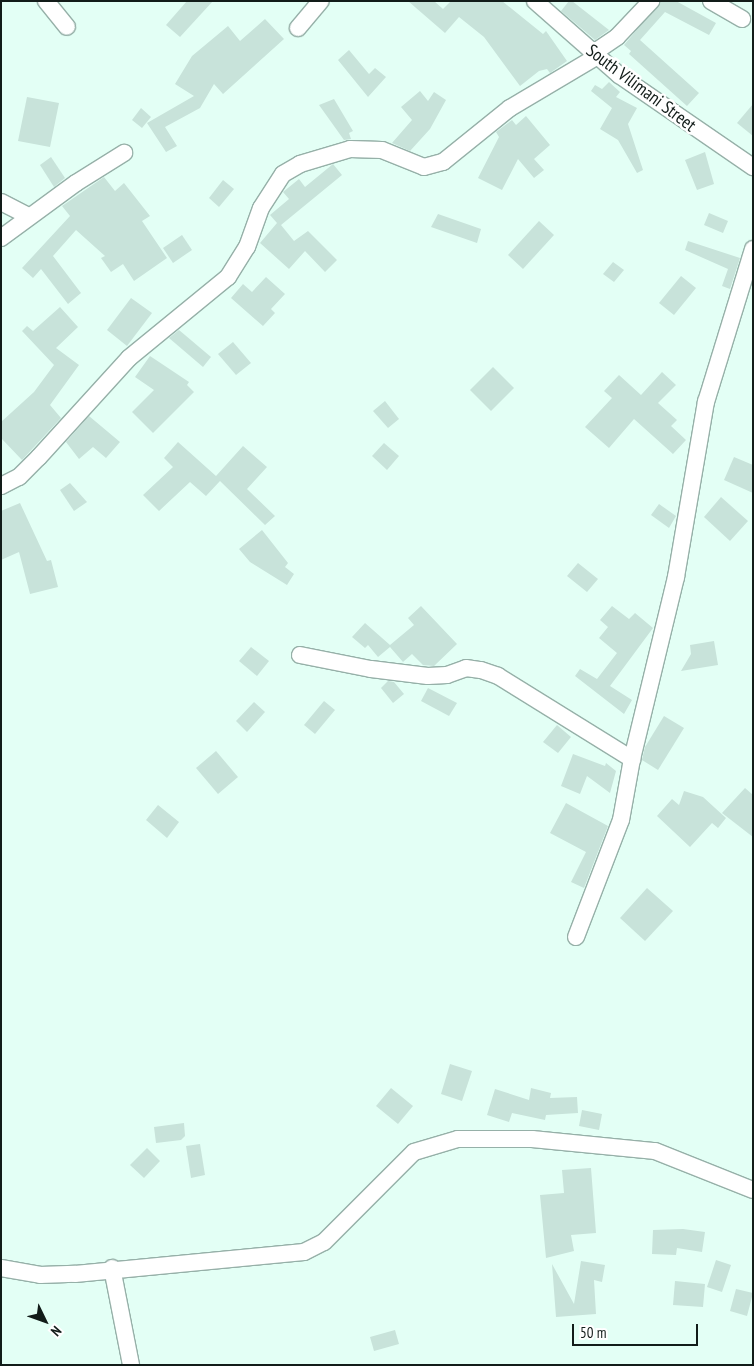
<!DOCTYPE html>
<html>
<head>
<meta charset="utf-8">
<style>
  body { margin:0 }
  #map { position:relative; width:754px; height:1366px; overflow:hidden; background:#e3fff5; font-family:"PT Sans Narrow",sans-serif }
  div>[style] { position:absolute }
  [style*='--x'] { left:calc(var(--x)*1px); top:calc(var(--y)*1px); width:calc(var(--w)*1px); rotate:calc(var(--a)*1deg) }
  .building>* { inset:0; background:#c8e3da }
  .roads { filter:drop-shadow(1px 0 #96b0a8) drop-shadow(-1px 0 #96b0a8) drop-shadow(0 1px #96b0a8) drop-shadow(0 -1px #96b0a8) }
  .street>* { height:16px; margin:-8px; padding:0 8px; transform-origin:8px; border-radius:8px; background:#fff }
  span { translate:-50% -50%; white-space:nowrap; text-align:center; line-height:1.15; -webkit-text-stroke:5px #fff; paint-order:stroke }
  .street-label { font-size:18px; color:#121c19 }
  .frame { position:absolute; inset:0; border:2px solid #121c19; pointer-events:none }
  .north { position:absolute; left:20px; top:1296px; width:50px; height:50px; -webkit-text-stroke:4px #fff; paint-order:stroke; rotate:132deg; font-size:14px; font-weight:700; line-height:20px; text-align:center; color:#121c19 }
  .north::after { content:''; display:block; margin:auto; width:18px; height:22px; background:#121c19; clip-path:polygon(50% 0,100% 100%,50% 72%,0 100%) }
  .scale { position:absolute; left:572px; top:1324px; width:126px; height:22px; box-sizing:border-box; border:2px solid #121c19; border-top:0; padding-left:6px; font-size:15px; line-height:18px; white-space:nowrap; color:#121c19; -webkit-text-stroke:4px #fff; paint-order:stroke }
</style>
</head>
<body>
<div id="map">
  <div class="building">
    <div style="clip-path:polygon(187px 1px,213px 1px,180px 37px,166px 25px)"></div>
    <div style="clip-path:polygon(408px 1px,434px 1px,443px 9px,451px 1px,502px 1px,543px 34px,546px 31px,567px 61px,550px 73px,547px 69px,539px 71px,520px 86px,484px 37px,459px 17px,445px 33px)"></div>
    <div style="clip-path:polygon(569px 1px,572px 1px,609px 30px,595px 40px,561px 11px)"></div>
    <div style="clip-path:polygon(661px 1px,676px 1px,716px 23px,709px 35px,665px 12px,640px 40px,699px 93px,687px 106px,629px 54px,631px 51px,624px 45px)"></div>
    <div style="clip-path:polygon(265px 19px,284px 39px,223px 94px,214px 84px,200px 108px,165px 127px,177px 146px,166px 152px,147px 123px,194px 96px,175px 84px,192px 56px,228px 26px,240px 41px)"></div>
    <div style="clip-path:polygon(349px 50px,369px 74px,375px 68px,386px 77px,368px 97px,338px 60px)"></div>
    <div style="clip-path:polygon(609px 82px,620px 92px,616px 97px,637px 108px,628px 124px,643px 170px,637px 173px,618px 140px,600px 129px,612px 108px,591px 91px,595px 85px,602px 89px)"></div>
    <div style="clip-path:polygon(420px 91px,428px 101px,434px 92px,446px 100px,430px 129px,410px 151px,392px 143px,412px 120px,401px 107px)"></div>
    <div style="clip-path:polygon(27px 97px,59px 103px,50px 147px,18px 141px)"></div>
    <div style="clip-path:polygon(334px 99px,353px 131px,349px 133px,351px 139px,344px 140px,319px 105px)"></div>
    <div style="clip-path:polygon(753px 104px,753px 136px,737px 123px)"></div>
    <div style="clip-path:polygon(141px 108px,151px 117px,142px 128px,132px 120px)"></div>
    <div style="clip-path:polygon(526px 116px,550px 145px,534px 159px,544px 170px,534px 178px,518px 159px,502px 190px,478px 178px,499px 137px,496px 132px,512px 120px,516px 125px)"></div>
    <div style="clip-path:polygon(705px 152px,714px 184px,697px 190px,685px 160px)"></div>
    <div style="clip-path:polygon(51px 157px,65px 178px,54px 187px,40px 165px)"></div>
    <div style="clip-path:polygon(333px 164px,342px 175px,281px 225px,294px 241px,308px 231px,337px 260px,325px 272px,305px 251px,289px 269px,260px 243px,277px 223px,270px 215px,289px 199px,283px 192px,299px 179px,305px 187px)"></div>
    <div style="clip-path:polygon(104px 177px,115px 191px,124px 183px,150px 216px,142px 221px,167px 258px,134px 281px,123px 264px,111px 272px,101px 258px,105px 256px,76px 230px,53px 256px,81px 293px,68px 304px,41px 269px,33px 278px,22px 268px,70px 216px,62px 206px)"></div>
    <div style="clip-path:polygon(223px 180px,234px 189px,219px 207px,209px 198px)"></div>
    <div style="clip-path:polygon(709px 213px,728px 221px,723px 233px,704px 225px)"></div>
    <div style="clip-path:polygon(438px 214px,481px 229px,477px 243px,431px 227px)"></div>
    <div style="clip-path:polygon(539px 221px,554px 235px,523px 269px,508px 255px)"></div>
    <div style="clip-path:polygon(182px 235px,192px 250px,173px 263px,163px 248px)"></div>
    <div style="clip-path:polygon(688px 241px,740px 258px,730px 289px,722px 286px,728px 269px,685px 250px)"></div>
    <div style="clip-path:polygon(613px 262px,624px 270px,614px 282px,603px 274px)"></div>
    <div style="clip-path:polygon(681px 276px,696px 288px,674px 315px,659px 303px)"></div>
    <div style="clip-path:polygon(266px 277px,285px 294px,271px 309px,275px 313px,263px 326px,231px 298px,243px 284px,252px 292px)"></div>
    <div style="clip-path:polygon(131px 298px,152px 313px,127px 346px,107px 330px)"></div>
    <div style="clip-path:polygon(60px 307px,78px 327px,56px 348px,79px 365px,50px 405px,61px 418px,22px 460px,1px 438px,1px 422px,34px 392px,54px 365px,22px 331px,27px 326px,33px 331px)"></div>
    <div style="clip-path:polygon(179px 330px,211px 357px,203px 367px,169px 338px)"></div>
    <div style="clip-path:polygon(233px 342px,251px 363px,236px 375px,218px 354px)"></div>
    <div style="clip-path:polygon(150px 356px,189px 382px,187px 385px,194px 392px,153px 433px,132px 412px,154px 390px,135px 377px)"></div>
    <div style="clip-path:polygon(493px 367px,514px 388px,491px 411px,470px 390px)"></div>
    <div style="clip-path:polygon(662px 372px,676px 385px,658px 403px,677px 420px,671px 426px,686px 440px,673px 454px,634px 419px,609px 448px,585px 427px,612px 398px,604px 391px,619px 375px,641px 395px)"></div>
    <div style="clip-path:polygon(385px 401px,399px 419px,388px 428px,373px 411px)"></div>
    <div style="clip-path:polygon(89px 416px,120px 442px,106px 458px,93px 447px,79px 459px,66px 442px)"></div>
    <div style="clip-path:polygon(178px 442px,216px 476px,243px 446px,267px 467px,247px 489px,275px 516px,265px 525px,220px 481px,206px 496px,190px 482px,159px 511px,143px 495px,173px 467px,164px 458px)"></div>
    <div style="clip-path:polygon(384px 443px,399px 456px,387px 470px,372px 456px)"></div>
    <div style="clip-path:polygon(734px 457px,753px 465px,753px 493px,724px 480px)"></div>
    <div style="clip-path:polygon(70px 483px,87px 502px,74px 511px,60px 490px)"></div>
    <div style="clip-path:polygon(721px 497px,748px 521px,730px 541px,704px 517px)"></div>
    <div style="clip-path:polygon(20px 503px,47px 561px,51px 560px,58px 587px,30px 594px,19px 552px,1px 560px,1px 511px)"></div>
    <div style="clip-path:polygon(659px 504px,676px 516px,669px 528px,651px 515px)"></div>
    <div style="clip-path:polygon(262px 530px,288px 563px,285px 567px,294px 574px,287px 585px,250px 562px,239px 549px)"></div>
    <div style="clip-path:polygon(578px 563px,598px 579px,587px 592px,567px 576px)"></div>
    <div style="clip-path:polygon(421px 606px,457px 644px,434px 666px,423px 665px,412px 654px,403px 662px,390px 647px,378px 657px,368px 645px,365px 648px,352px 637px,365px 623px,390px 645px,414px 625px,408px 618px)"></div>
    <div style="clip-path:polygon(612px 606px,629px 619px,635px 613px,653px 628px,610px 686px,632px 700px,624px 714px,575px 676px,580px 669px,597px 679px,617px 653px,599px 638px,608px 627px,600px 620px)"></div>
    <div style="clip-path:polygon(714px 641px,718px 665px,681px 671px,691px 654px,690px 645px)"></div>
    <div style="clip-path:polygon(251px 647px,269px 661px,257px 676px,239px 661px)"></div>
    <div style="clip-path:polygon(388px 681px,394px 682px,404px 694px,393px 703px,381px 688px)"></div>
    <div style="clip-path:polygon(428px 688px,457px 703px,449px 716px,421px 701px)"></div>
    <div style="clip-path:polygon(324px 701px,335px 710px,315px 734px,304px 725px)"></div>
    <div style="clip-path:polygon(254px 702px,265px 712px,247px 732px,236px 721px)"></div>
    <div style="clip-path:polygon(664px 716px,684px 728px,658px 770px,642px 760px,645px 747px)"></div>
    <div style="clip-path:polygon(557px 725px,571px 737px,558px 753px,543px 742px)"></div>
    <div style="clip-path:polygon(216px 751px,238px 777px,218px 794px,196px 768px)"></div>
    <div style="clip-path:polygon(573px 754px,605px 766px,606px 763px,616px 771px,610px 793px,587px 776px,580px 794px,561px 786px)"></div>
    <div style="clip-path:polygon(745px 788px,753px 795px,753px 837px,722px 813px)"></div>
    <div style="clip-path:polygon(684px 791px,703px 797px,726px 818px,718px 828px,712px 823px,690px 847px,657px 816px,672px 799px,679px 805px)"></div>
    <div style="clip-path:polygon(566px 803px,608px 826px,584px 888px,571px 882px,586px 852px,550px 833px)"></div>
    <div style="clip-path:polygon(158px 805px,179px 822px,167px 838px,146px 820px)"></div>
    <div style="clip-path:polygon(647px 888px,673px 911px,645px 941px,620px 918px)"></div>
    <div style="clip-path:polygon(450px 1064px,472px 1071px,462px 1101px,441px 1094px)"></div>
    <div style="clip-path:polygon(391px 1088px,413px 1106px,398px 1124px,376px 1106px)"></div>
    <div style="clip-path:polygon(531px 1088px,551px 1093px,550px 1098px,577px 1097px,578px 1113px,546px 1115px,545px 1120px,512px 1113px,509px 1122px,487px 1115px,495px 1089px,529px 1100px)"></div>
    <div style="clip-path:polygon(582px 1110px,602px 1114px,599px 1130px,579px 1126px)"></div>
    <div style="clip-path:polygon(184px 1123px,185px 1136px,181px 1140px,156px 1143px,154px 1127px)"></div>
    <div style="clip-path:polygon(200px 1144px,205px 1175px,191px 1178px,186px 1146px)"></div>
    <div style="clip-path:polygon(147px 1148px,160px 1161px,144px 1178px,130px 1165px)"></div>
    <div style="clip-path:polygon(591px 1168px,596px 1233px,571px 1235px,574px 1251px,546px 1258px,540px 1195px,564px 1193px,562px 1170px)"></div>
    <div style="clip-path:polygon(683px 1229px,705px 1232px,702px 1252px,677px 1248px,676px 1255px,652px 1254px,653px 1230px)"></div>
    <div style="clip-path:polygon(716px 1260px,731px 1265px,722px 1292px,707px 1287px)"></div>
    <div style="clip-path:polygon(581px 1261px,605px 1265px,602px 1282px,594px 1280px,596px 1314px,556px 1317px,552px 1264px,574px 1304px)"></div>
    <div style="clip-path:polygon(675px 1281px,705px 1284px,703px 1307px,673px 1305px)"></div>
    <div style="clip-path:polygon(736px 1289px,753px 1293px,747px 1316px,730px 1311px)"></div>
    <div style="clip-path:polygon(395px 1330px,399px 1344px,374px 1351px,370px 1337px)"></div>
  </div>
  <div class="roads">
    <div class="street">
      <div style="--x:46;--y:1;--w:33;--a:51"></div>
      <div style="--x:535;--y:1;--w:112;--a:41.4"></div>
      <div style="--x:619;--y:75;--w:163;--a:34.5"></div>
      <div style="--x:711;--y:1;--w:36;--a:30"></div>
      <div style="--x:298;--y:28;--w:35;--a:-50"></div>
      <div style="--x:592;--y:54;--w:30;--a:-34"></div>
      <div style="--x:617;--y:37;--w:50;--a:-46.6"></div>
      <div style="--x:1;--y:202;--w:31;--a:27"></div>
      <div style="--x:1;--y:238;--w:93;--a:-36.3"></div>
      <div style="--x:76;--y:183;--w:57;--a:-32"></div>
      <div style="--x:1;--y:486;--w:20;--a:-27"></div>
      <div style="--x:19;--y:477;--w:28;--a:-45"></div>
      <div style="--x:39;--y:457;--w:134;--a:-47.7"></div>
      <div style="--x:129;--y:358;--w:128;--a:-39.3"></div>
      <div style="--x:228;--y:277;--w:36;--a:-58"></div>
      <div style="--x:247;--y:247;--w:41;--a:-70.3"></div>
      <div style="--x:261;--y:208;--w:40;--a:-57.1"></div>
      <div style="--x:283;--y:174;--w:20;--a:-30"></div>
      <div style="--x:300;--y:164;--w:52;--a:-16.7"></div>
      <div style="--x:350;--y:149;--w:32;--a:2"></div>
      <div style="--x:382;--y:150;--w:45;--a:22"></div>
      <div style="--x:424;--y:167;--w:20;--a:-15"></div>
      <div style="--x:443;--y:162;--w:86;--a:-38.9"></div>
      <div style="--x:510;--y:108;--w:100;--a:-30.7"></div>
      <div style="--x:300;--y:655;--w:72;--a:11.2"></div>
      <div style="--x:371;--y:669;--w:57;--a:7"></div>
      <div style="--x:428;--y:676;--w:19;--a:-3"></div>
      <div style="--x:447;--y:675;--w:20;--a:-20"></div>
      <div style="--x:466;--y:668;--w:15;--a:8"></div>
      <div style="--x:481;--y:670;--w:18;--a:19"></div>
      <div style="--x:498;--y:676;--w:158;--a:31.8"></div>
      <div style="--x:576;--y:937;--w:125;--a:-69"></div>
      <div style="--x:621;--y:820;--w:62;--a:-79.8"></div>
      <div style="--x:632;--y:759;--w:187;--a:-76.4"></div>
      <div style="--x:676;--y:577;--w:178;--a:-80.3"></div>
      <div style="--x:706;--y:402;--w:160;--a:-72.9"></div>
      <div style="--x:1;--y:1268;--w:40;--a:10"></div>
      <div style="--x:40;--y:1275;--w:35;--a:-2"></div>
      <div style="--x:75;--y:1274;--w:230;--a:-5.5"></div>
      <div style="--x:304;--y:1252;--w:22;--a:-27"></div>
      <div style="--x:324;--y:1242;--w:127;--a:-45"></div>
      <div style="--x:414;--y:1152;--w:46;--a:-16.5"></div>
      <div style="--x:458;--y:1139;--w:74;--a:0"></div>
      <div style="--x:532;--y:1139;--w:124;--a:5.6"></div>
      <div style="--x:655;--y:1151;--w:105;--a:21.7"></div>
      <div style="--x:112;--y:1268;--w:99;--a:78.9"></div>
    </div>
  </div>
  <div class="street-label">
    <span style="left:641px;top:88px;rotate:37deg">South Vilimani Street</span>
  </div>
  <div class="frame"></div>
  <div class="north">N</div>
  <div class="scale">50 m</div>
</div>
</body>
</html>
